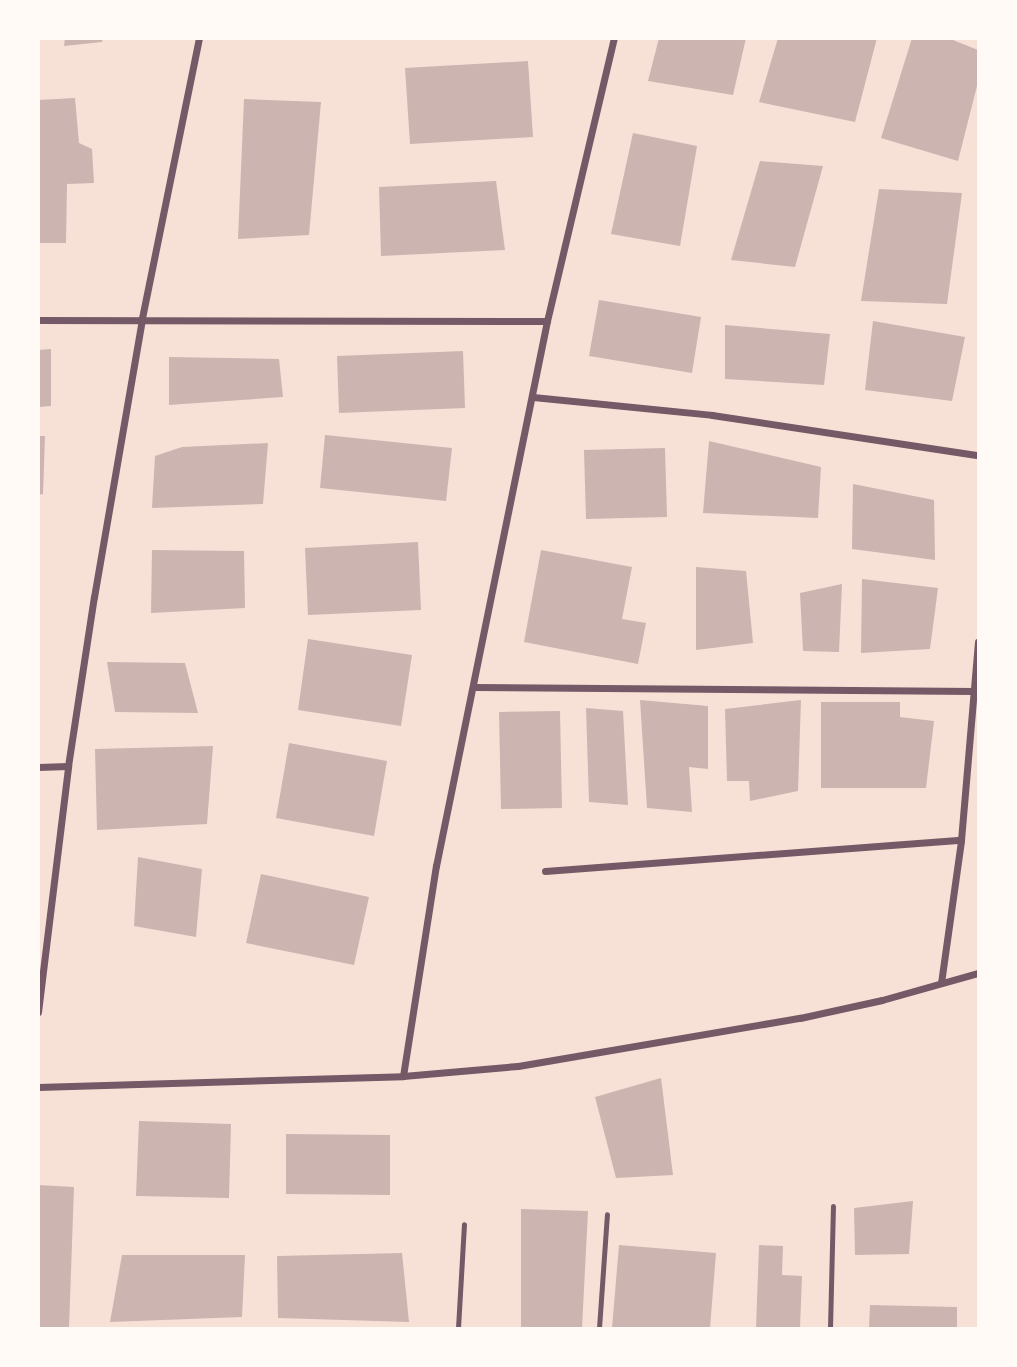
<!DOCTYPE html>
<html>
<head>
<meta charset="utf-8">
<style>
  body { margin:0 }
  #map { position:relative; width:1017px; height:1367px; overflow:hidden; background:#f7e1d7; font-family:"Varela Round",sans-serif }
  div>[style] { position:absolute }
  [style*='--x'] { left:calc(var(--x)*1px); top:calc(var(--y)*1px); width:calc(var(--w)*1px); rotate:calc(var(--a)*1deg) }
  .building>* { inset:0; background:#ccb4b1 }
  .service>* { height:5px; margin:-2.5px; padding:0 2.5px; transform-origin:2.5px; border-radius:2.5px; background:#755966 }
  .minor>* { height:7px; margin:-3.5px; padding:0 3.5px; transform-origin:3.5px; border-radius:3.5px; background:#755966 }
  span { translate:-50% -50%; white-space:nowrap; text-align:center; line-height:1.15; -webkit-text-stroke:7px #fffaf5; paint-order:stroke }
  .frame { position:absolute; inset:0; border:40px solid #fffaf5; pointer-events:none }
</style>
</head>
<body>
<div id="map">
  <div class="building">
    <div style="clip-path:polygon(65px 38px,103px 38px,102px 42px,64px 46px)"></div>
    <div style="clip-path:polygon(659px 38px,746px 38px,733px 95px,648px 81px)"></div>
    <div style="clip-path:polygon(778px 38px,877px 38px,855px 122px,759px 102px)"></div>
    <div style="clip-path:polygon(912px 38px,948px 38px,978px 50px,978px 82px,958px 161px,881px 138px)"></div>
    <div style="clip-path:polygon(528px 61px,533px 137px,410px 144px,405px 68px)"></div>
    <div style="clip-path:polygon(75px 98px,79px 143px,92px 149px,94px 183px,67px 184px,66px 243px,38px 243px,38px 100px)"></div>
    <div style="clip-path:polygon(244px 99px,321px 102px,309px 235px,238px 239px)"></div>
    <div style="clip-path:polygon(633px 133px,697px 146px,680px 246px,611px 234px)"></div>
    <div style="clip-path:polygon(760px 161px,823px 166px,795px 267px,731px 260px)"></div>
    <div style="clip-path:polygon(496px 181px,505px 250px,381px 256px,379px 187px)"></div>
    <div style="clip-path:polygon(879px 189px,962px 193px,947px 304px,861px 301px)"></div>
    <div style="clip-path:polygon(599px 300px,701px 317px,692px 373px,589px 356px)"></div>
    <div style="clip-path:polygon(873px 321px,965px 337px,952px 401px,865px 390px)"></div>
    <div style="clip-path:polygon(725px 325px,830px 334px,824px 385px,725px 379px)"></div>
    <div style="clip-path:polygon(51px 349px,51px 406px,38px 407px,38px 350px)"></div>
    <div style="clip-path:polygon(463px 351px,465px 408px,339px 413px,337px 356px)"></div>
    <div style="clip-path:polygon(169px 357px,279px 359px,283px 397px,169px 405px)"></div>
    <div style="clip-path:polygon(325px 435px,452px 448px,446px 501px,320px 488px)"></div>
    <div style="clip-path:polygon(38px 436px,45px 436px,43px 494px,38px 495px)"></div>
    <div style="clip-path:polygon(709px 441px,821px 467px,818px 518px,703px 513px)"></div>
    <div style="clip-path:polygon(268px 443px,263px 504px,152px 508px,155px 456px,182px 447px)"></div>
    <div style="clip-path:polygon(665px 448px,667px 517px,586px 519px,584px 450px)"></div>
    <div style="clip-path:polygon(853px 484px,934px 500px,935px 560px,852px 549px)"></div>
    <div style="clip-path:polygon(418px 542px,421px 610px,308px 615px,305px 548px)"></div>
    <div style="clip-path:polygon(152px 550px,244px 551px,245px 608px,151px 613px)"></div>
    <div style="clip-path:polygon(541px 550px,632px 567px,622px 619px,646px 623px,638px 664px,524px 642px)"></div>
    <div style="clip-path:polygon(696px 567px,746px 571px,753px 643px,696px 650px)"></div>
    <div style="clip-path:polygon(862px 579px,938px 588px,930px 649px,861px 653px)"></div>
    <div style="clip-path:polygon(842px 584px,839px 652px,803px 651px,800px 593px)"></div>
    <div style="clip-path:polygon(308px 639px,412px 655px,401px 726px,298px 710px)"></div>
    <div style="clip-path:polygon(107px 662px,185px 663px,198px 713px,115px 712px)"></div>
    <div style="clip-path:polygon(640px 700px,708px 706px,708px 769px,689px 767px,692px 812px,647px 808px)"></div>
    <div style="clip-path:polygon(801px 700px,798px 791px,750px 801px,749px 781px,727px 781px,725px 709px)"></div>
    <div style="clip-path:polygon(821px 702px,900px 702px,900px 717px,934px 721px,926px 788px,821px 788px)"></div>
    <div style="clip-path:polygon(586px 708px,623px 711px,628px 805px,589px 802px)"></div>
    <div style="clip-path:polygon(560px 711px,562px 808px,501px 809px,499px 712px)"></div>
    <div style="clip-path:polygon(289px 743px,387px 761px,374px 836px,276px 818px)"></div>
    <div style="clip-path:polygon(213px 746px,207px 824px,97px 830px,95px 749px)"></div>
    <div style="clip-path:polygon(138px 857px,202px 869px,196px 937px,134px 926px)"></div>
    <div style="clip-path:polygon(261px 874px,369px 897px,354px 965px,246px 943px)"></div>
    <div style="clip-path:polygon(661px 1078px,673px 1175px,616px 1178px,595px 1097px)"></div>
    <div style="clip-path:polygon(139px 1121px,231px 1124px,229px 1198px,136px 1196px)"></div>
    <div style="clip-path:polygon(286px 1134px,390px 1135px,390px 1195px,286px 1194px)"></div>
    <div style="clip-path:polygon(38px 1185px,74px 1187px,69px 1328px,38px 1328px)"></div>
    <div style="clip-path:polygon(913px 1201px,909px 1254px,855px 1255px,854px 1208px)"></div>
    <div style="clip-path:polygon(521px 1209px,588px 1211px,582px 1328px,521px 1328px)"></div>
    <div style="clip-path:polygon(619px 1245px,716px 1253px,710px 1328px,612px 1328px)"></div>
    <div style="clip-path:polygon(759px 1245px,783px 1246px,782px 1275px,802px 1276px,800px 1328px,756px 1328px)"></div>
    <div style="clip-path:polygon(402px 1253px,409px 1322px,278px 1318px,277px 1256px)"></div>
    <div style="clip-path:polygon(122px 1255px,245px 1255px,242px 1317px,110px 1322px)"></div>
    <div style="clip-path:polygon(870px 1305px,957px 1307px,957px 1328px,869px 1328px)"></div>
  </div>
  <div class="service">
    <div style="--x:458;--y:1328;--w:104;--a:-86.7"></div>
    <div style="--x:599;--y:1328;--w:114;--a:-86"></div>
    <div style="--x:830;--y:1328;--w:122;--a:-88.6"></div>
  </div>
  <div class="minor">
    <div style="--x:38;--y:320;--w:509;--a:0.11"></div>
    <div style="--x:533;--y:397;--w:180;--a:5.7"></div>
    <div style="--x:712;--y:415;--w:269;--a:8.6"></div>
    <div style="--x:474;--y:687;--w:500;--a:0.46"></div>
    <div style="--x:38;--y:767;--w:30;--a:-2"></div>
    <div style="--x:545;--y:871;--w:417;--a:-4.3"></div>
    <div style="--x:941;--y:983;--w:144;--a:-82"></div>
    <div style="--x:961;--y:840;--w:199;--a:-85.1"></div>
    <div style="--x:38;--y:1012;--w:248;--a:-83"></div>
    <div style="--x:68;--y:766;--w:171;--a:-81.3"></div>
    <div style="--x:94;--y:597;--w:283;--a:-80.2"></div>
    <div style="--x:142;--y:318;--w:286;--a:-78.5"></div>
    <div style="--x:403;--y:1076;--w:213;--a:-81.1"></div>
    <div style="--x:436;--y:866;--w:556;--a:-78.49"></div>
    <div style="--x:547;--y:321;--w:291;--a:-76.7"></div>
    <div style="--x:38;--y:1087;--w:365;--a:-1.7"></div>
    <div style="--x:403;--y:1076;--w:115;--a:-5"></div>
    <div style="--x:518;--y:1066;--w:286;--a:-9.7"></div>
    <div style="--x:800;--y:1018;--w:84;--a:-12.4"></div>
    <div style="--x:882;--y:1000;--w:100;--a:-15.7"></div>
  </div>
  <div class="frame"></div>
</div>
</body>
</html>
